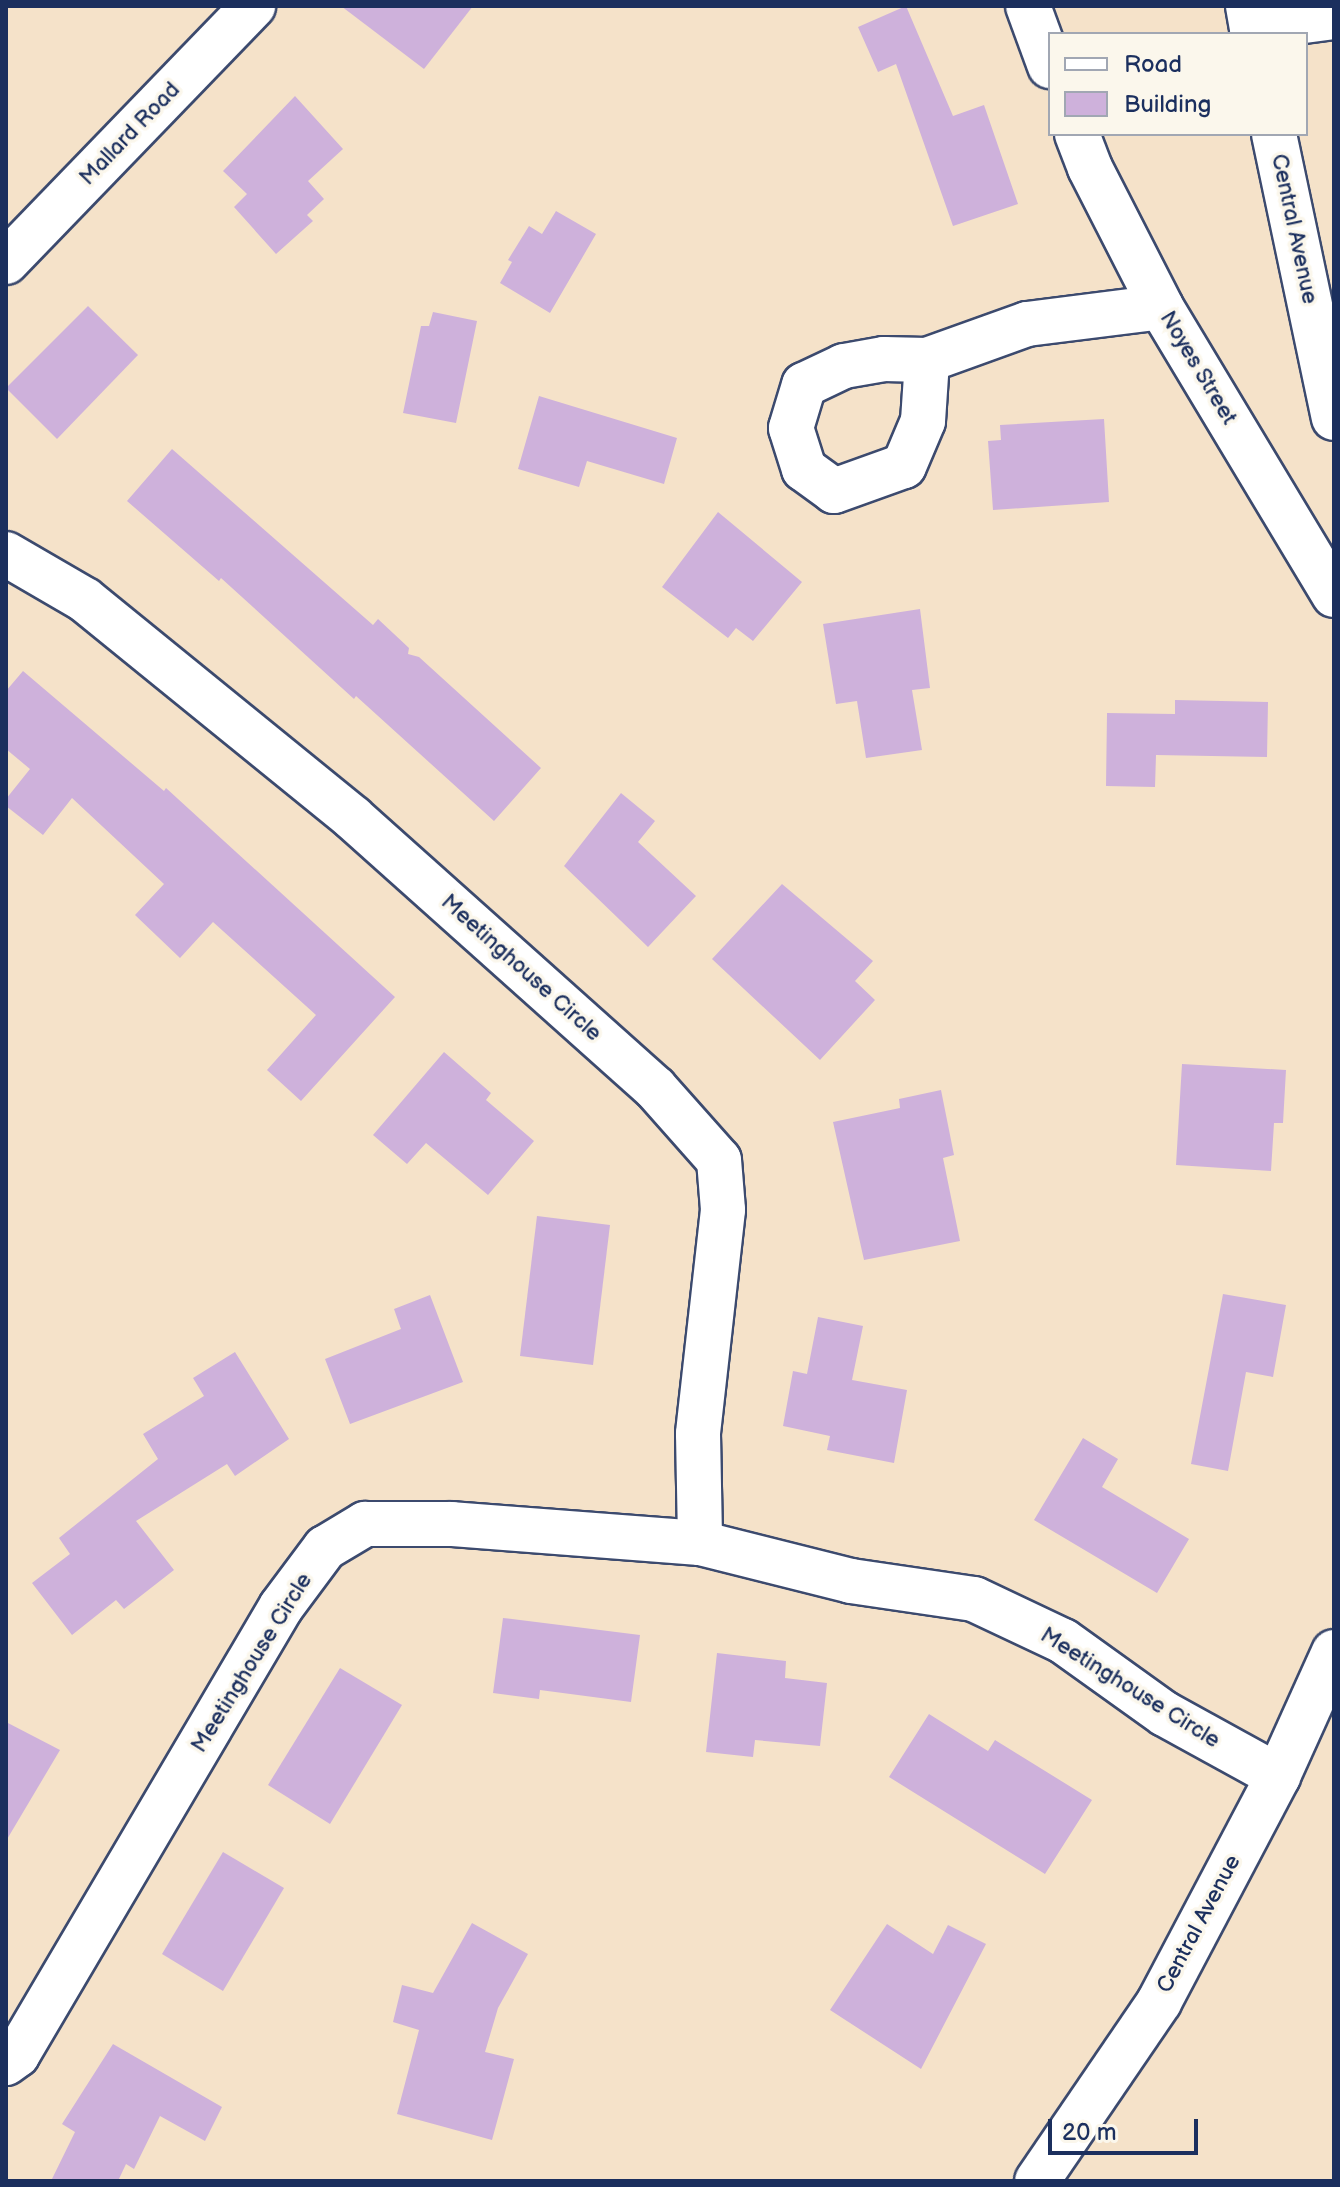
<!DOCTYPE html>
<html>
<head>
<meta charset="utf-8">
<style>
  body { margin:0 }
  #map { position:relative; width:1340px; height:2187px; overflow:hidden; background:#f5e2c9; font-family:"Balsamiq Sans",sans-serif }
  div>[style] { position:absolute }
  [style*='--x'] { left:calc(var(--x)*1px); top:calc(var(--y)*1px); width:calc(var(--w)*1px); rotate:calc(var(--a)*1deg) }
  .building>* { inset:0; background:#ceb1db }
  .roads { filter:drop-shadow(2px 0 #3c4a6e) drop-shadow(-2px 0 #3c4a6e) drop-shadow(0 2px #3c4a6e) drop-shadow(0 -2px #3c4a6e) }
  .street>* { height:44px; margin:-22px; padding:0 22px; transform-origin:22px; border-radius:22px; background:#fff }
  .secondary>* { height:44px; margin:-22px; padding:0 22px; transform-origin:22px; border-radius:22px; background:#fff }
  span { translate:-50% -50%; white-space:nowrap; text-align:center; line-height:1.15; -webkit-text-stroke:7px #fbf7ec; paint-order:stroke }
  .street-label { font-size:22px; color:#1b2f5e }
  .frame { position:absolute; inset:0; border:8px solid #1b2f5e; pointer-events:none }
  .legend { position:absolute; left:1048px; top:32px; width:260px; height:104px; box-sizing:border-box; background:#fbf7ec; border:2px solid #a1a7b3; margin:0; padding:10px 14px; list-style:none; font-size:24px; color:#1b2f5e }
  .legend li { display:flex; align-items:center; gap:16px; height:40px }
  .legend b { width:40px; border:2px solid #a1a7b3 }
  .scale { position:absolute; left:1048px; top:2119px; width:150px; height:36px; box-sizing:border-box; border:4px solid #1b2f5e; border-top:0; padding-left:10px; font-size:24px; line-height:28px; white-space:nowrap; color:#1b2f5e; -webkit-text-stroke:6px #fbf7ec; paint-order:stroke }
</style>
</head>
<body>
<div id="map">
  <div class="building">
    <div style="clip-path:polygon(341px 6px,473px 6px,424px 69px)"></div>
    <div style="clip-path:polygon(906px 6px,953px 116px,984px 105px,1018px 204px,953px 226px,896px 64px,878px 72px,858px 27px)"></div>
    <div style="clip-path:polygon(295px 96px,343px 149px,308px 181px,324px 199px,307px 215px,313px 221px,276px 254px,234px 207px,247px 194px,223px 171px)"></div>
    <div style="clip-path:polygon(556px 211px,596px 234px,550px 313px,500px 283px,512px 262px,508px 260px,529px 226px,542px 234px)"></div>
    <div style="clip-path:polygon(88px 306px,138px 355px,57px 439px,6px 388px)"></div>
    <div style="clip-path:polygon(433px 312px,477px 321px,456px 423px,403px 413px,421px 326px,429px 326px)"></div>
    <div style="clip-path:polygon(539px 396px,677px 438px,664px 484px,587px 461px,579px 487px,518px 469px)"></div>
    <div style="clip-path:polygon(1104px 419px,1109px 502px,993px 510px,988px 441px,1001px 440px,1000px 425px)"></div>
    <div style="clip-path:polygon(172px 449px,373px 625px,378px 619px,409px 648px,408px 654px,419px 657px,541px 768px,494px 821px,356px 696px,354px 699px,221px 578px,219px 581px,127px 501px)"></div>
    <div style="clip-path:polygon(718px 512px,802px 582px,753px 641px,736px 628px,728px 638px,662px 587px)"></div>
    <div style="clip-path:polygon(920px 609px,930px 688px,912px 690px,922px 750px,866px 758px,857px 701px,836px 704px,823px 624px)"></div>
    <div style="clip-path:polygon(23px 671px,164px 791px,166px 788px,395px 997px,301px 1101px,267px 1070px,316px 1015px,213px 922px,180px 958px,135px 915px,164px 884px,72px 798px,43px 835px,6px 806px,6px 799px,30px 769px,6px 749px,6px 691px)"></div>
    <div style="clip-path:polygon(1175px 700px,1268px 702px,1267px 757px,1156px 755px,1155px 787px,1106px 786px,1107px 713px,1175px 714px)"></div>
    <div style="clip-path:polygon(621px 793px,655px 821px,638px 842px,696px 896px,648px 947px,564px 866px)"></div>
    <div style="clip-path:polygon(782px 884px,873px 961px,855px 981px,875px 1000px,820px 1060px,712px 959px)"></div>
    <div style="clip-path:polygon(444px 1052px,491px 1093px,486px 1100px,534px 1141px,488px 1195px,426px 1143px,407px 1164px,373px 1135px)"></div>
    <div style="clip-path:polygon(1182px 1064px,1286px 1070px,1283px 1123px,1274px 1123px,1271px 1171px,1176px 1165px)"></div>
    <div style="clip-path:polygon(941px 1090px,954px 1155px,943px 1158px,960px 1241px,864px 1260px,833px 1122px,900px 1108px,899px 1099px)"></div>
    <div style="clip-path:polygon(537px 1216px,610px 1225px,593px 1365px,520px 1356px)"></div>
    <div style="clip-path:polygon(1223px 1294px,1286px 1305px,1273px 1377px,1246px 1372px,1228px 1471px,1191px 1464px)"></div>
    <div style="clip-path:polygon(430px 1295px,463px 1382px,350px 1424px,325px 1359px,401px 1329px,394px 1309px)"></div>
    <div style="clip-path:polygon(818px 1317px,863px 1326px,852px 1380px,907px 1390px,894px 1463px,827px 1450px,830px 1436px,783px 1426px,793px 1371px,807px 1374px)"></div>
    <div style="clip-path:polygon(235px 1352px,289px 1439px,235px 1476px,227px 1464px,136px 1521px,174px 1570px,124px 1609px,116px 1600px,72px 1635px,32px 1583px,70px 1554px,59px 1538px,158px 1459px,143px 1434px,204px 1396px,193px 1378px)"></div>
    <div style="clip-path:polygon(1083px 1438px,1118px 1459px,1102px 1487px,1189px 1539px,1157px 1593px,1034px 1520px)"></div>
    <div style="clip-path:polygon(503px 1618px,640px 1635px,631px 1702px,540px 1690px,539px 1699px,493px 1693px)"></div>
    <div style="clip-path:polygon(717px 1653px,786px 1661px,785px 1678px,827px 1683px,820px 1746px,755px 1740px,753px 1757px,706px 1752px)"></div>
    <div style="clip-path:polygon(340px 1668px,402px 1705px,330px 1824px,268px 1785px)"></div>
    <div style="clip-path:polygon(929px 1714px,988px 1751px,995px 1740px,1092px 1800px,1045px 1874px,889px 1777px)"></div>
    <div style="clip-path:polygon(6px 1722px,60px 1750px,6px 1841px)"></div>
    <div style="clip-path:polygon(223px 1852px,284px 1888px,223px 1991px,162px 1954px)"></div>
    <div style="clip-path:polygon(472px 1923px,528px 1954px,498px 2008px,485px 2052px,514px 2059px,492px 2140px,397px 2114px,419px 2030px,393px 2022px,402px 1985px,433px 1993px)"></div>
    <div style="clip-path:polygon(887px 1924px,933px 1954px,948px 1925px,986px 1944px,921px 2069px,830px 2010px)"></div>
    <div style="clip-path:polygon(113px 2044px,222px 2107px,205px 2141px,160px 2116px,134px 2169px,126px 2164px,118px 2181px,51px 2181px,75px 2132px,62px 2124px)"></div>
  </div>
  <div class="roads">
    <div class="street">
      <div style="--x:1028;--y:6;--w:64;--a:69.9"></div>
      <div style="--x:1252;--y:28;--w:83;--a:-7.6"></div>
      <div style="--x:1077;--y:134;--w:36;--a:69"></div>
      <div style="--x:1090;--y:168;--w:156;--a:62.9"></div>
      <div style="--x:1161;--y:307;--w:336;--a:59"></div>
      <div style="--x:6;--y:262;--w:356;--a:-46"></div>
      <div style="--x:927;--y:360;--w:43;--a:-178.7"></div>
      <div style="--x:884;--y:359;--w:41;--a:170.1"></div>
      <div style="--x:844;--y:366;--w:44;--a:154.6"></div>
      <div style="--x:804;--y:385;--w:45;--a:106.8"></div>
      <div style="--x:791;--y:428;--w:43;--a:72.4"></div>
      <div style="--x:804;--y:469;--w:37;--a:36"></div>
      <div style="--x:834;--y:491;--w:74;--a:-19.7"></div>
      <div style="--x:904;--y:466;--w:49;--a:-67.1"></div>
      <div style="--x:923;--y:421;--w:61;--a:-86.2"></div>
      <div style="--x:927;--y:360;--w:106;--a:-19.8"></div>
      <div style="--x:1027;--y:324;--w:135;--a:-7.2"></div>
      <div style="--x:6;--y:554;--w:91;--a:30.2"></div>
      <div style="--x:85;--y:600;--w:345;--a:39.1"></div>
      <div style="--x:353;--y:818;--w:405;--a:41.8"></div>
      <div style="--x:655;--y:1088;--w:96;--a:48.4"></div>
      <div style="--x:719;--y:1160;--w:50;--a:85.4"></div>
      <div style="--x:723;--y:1210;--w:225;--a:96.4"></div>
      <div style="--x:698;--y:1434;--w:109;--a:88.9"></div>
      <div style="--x:700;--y:1543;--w:156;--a:14.1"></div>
      <div style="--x:851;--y:1581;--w:124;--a:8.3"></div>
      <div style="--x:974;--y:1599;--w:98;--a:25.3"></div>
      <div style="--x:1063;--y:1641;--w:125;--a:35.6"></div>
      <div style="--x:1165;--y:1714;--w:129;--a:28.8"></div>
      <div style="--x:6;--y:2063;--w:14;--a:-36"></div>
      <div style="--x:17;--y:2055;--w:520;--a:-59.49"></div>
      <div style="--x:281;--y:1607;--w:74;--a:-53.3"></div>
      <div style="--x:325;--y:1548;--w:47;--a:-31"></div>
      <div style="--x:365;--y:1524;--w:87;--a:0"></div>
      <div style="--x:452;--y:1524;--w:249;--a:4.4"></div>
    </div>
    <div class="secondary">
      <div style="--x:1248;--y:6;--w:28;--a:80"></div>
      <div style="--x:1274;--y:134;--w:290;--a:78.1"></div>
      <div style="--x:1037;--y:2181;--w:217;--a:-55.7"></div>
      <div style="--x:1159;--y:2002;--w:255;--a:-62.2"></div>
      <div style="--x:1278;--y:1776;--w:136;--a:-65.7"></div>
    </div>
  </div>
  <div class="street-label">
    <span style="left:130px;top:134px;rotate:-46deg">Mallard Road</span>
    <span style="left:1294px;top:229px;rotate:78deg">Central Avenue</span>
    <span style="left:1198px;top:368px;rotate:59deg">Noyes Street</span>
    <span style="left:521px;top:968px;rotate:42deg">Meetinghouse Circle</span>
    <span style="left:252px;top:1663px;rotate:-58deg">Meetinghouse Circle</span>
    <span style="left:1130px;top:1688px;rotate:32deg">Meetinghouse Circle</span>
    <span style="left:1199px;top:1924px;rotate:-62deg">Central Avenue</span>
  </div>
  <div class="frame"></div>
  <ul class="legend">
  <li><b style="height:10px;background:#fff"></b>Road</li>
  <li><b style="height:22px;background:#ceb1db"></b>Building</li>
  </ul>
  <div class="scale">20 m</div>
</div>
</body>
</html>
